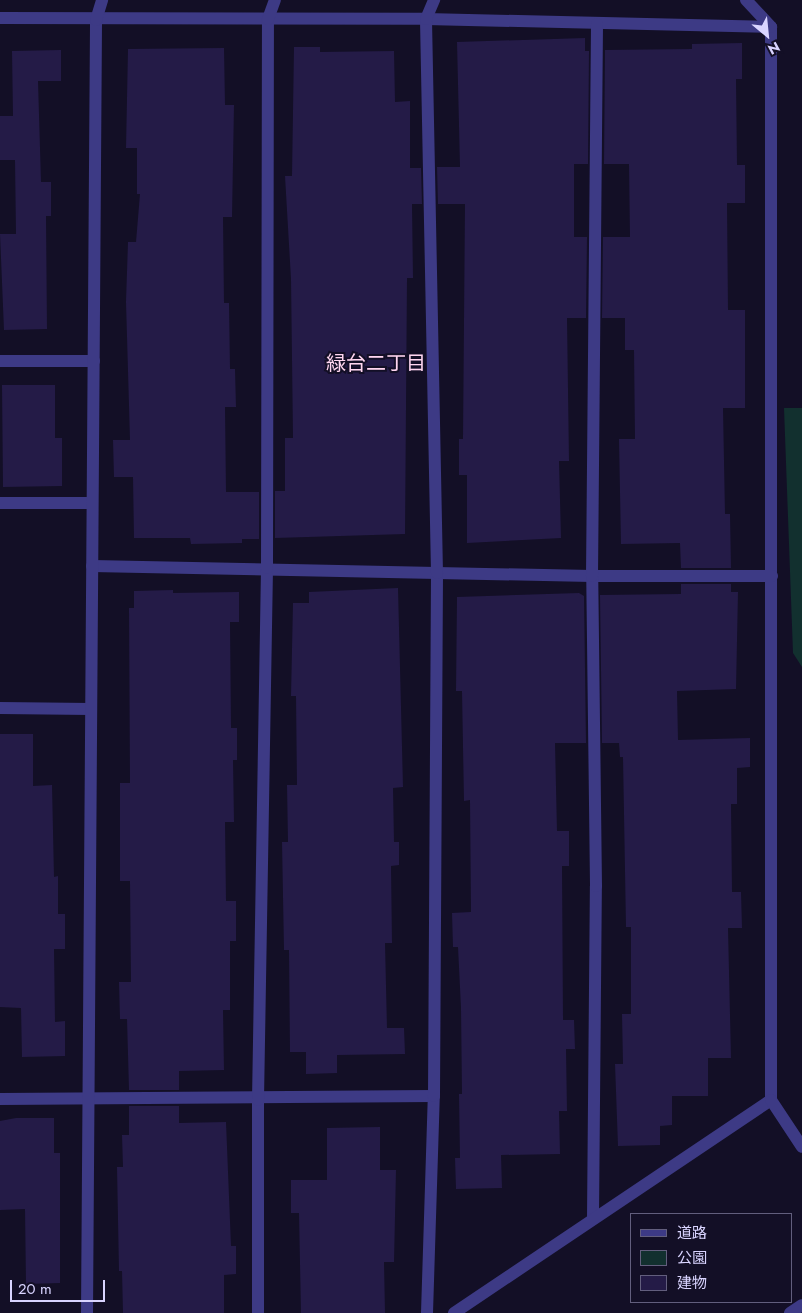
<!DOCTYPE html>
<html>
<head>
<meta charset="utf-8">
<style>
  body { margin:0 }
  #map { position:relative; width:802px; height:1313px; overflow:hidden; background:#130f26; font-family:Jost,"Noto Sans JP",sans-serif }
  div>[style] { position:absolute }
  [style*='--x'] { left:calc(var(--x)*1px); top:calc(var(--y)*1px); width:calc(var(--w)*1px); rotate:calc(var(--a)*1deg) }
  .green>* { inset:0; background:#12302f }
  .building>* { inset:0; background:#241b47 }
  .minor>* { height:12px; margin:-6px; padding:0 6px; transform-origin:6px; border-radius:6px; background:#3d3a85 }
  .tertiary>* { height:12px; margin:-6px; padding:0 6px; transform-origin:6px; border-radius:6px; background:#3d3a85 }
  span { translate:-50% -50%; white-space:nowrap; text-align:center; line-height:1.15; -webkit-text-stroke:4px #130f26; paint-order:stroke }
  .neighbourhood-label { font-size:20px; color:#ffd6f0 }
  .legend { position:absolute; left:630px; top:1213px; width:162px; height:90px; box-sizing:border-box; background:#130f26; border:1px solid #625e7d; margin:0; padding:6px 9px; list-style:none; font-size:15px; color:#d9d4ff }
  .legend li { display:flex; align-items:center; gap:10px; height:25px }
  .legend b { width:25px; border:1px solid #625e7d }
  .north { position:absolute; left:742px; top:10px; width:50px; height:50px; -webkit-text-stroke:4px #130f26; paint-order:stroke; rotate:152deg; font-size:14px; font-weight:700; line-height:20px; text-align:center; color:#d9d4ff }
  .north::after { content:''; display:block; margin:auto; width:18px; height:22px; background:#d9d4ff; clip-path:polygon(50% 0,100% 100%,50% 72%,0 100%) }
  .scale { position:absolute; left:10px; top:1280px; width:95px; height:22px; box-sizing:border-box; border:2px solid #d9d4ff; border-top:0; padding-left:6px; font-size:15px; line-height:18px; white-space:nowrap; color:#d9d4ff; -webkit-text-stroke:4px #130f26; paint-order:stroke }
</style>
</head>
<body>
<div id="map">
  <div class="green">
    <div style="clip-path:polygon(784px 408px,802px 408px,802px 667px,793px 653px)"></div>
  </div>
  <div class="building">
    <div style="clip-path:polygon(585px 38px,585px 51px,589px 51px,588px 164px,574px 164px,574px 237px,587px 237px,586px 318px,567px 318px,569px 461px,559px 461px,561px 538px,467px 543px,467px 475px,459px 475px,459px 439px,463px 439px,465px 204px,438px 204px,437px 167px,460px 167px,457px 42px)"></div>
    <div style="clip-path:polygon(742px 43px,742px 79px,736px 79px,737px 165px,745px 165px,745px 203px,727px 203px,728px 310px,745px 310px,745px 408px,723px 408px,725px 514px,730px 514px,731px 568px,681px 568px,680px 543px,621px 544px,619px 439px,635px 439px,634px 350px,625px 350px,625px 318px,602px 318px,603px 237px,630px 237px,629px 164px,604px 164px,605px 50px,692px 49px,692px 44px)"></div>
    <div style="clip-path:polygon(294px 47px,320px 47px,320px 52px,394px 51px,395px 102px,410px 101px,410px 168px,421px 168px,422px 204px,412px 204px,413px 278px,407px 278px,405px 534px,275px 538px,275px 491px,285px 491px,285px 438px,293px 438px,291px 279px,285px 176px,292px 176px)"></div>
    <div style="clip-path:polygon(224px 48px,225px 105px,234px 105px,232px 217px,223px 217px,224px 303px,229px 303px,230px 369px,235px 369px,236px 407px,225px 407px,226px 492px,259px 492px,259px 539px,242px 539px,242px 543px,191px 544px,190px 538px,134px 538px,133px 477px,114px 477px,113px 440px,130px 440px,126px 302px,128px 242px,136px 242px,140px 194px,137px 194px,137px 148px,126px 148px,128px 49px)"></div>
    <div style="clip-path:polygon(61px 50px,61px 81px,38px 81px,41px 182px,51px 182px,51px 216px,46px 216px,47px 329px,4px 330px,0 234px,16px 234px,15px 160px,0 160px,0 116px,13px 116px,12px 51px)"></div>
    <div style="clip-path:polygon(2px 385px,55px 385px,55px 438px,62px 438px,62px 486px,3px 487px)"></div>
    <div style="clip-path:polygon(681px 584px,731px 584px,731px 592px,738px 592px,736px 689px,677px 691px,678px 740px,750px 738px,750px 767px,737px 768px,737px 804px,731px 804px,732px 892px,741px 892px,742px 928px,728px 928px,731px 1058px,708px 1058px,708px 1096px,672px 1096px,672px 1125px,660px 1126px,660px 1145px,618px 1146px,615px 1064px,623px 1064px,622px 1014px,631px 1014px,631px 927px,626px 927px,623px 757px,620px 757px,619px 743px,602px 743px,600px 595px,681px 594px)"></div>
    <div style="clip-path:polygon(398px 588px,403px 787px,393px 788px,394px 842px,399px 842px,399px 865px,391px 866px,392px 943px,385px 943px,387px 1028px,404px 1028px,405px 1054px,337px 1055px,337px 1073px,306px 1074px,306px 1052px,290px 1052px,289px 950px,284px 950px,282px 842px,288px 842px,287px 785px,297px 785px,296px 696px,291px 696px,293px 603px,309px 603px,309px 592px)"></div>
    <div style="clip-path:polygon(173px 590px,173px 593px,239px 592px,239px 622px,230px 622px,231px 728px,237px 728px,237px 760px,233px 760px,234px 822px,225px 822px,226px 901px,236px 901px,236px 941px,230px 941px,230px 1010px,223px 1010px,224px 1070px,179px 1071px,179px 1090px,129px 1090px,127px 1019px,120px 1019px,119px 982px,131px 982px,130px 881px,120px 881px,120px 783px,130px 783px,129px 608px,134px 608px,134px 591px)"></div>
    <div style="clip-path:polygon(579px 593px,584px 596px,586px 743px,555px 743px,557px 831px,569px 831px,569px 866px,562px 866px,563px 1020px,574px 1020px,575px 1049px,566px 1049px,567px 1111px,559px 1111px,560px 1154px,501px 1155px,502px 1188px,456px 1189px,455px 1158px,460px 1158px,459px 1094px,462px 1094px,461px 1008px,458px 947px,453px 947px,452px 913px,471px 912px,470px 800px,464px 801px,462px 691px,456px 691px,457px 597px)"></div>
    <div style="clip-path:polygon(0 734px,33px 734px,33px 786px,52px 785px,54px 877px,58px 876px,58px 914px,65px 914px,65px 949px,54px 949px,55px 1022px,65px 1021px,65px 1056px,22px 1057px,21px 1008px,0 1007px)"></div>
    <div style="clip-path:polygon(129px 1106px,179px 1106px,179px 1123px,226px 1122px,231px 1246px,236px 1246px,236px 1274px,224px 1275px,224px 1313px,123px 1313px,122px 1271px,119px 1271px,117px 1167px,123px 1167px,122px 1135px,129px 1135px)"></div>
    <div style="clip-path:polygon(16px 1118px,54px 1118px,54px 1153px,60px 1153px,60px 1283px,26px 1284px,25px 1209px,0 1210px,0 1121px)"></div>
    <div style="clip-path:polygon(380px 1127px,380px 1170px,396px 1170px,394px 1262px,384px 1262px,385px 1313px,301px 1313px,299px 1213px,291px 1213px,291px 1180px,327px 1180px,327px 1128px)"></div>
  </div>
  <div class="minor">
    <div style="--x:746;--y:0;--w:37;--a:47"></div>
    <div style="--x:771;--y:27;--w:1073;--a:90"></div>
    <div style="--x:0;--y:18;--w:426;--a:0.1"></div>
    <div style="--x:426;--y:19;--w:345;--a:1.3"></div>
    <div style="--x:0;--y:361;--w:94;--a:0"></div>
    <div style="--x:0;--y:503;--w:92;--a:0"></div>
    <div style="--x:92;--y:566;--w:500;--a:1.15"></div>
    <div style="--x:592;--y:576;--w:180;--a:0"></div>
    <div style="--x:0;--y:708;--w:91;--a:0.6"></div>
    <div style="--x:0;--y:1099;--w:434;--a:-0.4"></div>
    <div style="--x:593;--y:1217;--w:331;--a:-89.5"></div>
    <div style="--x:596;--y:886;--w:310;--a:-90.7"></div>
    <div style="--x:592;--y:576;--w:552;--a:-89.48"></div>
    <div style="--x:87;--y:1313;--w:1293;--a:-89.6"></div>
    <div style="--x:96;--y:20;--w:21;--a:-73"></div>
    <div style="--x:258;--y:1313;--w:213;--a:-90"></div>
    <div style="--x:258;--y:1100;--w:532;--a:-89.03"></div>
    <div style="--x:267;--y:568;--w:549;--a:-89.9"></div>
    <div style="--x:268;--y:19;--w:20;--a:-70"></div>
    <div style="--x:427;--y:1313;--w:217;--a:-88.2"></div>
    <div style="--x:434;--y:1096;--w:523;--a:-89.67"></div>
    <div style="--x:437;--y:573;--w:554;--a:-91.14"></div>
    <div style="--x:426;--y:19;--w:21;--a:-67"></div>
    <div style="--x:454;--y:1313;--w:382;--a:-33.9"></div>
    <div style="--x:771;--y:1100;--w:56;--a:56.6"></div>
  </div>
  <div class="tertiary">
    <div style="--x:790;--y:1313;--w:14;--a:-34"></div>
  </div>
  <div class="neighbourhood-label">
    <span style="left:376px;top:363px">緑台二丁目</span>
  </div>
  <ul class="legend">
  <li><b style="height:6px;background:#3d3a85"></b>道路</li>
  <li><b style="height:14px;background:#12302f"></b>公園</li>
  <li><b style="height:14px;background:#241b47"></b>建物</li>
  </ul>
  <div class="north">N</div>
  <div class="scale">20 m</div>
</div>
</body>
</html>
